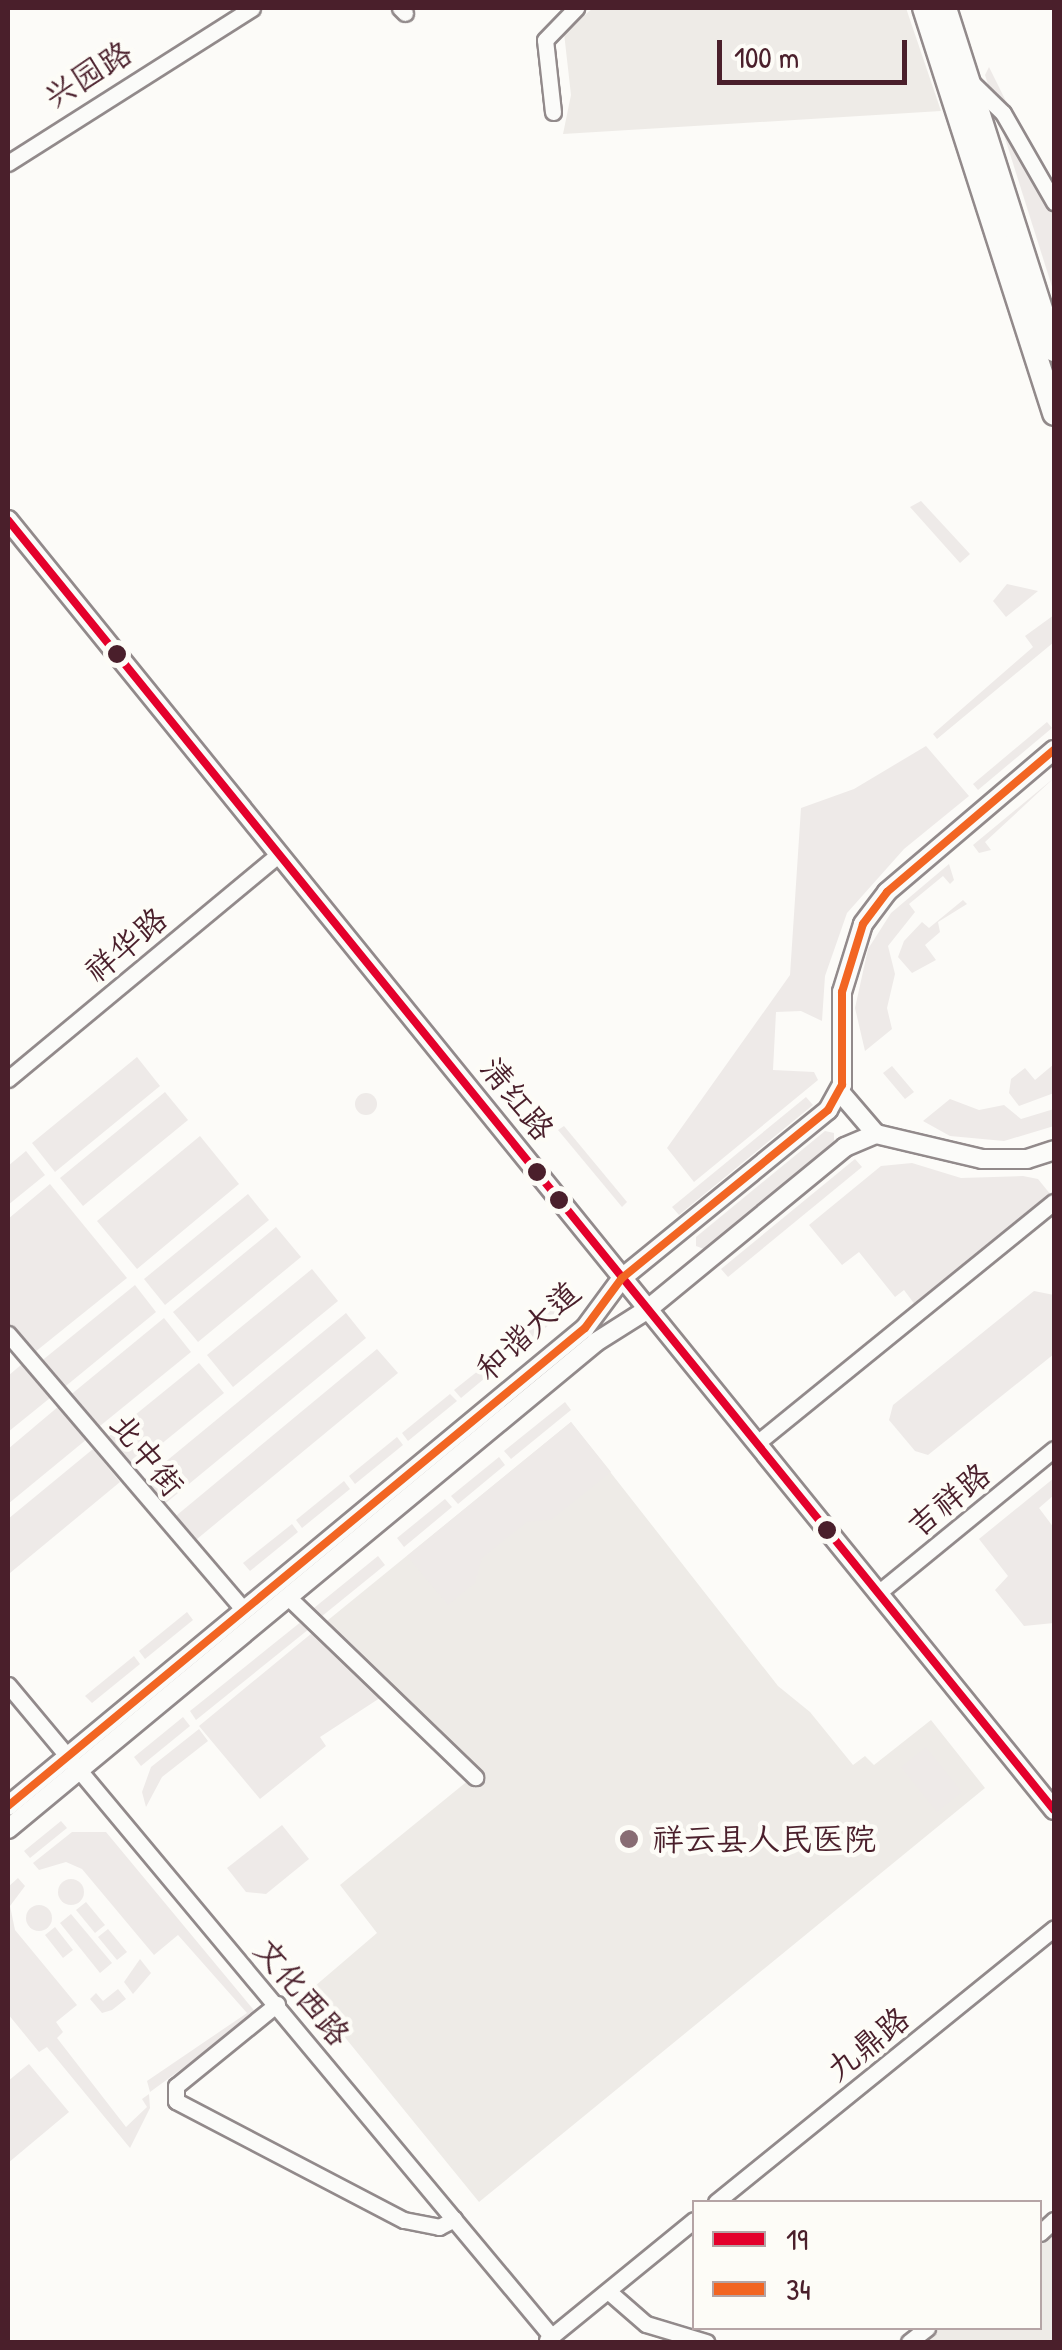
<!DOCTYPE html>
<html>
<head>
<meta charset="utf-8">
<style>
  body { margin:0 }
  #map { position:relative; width:1062px; height:2350px; overflow:hidden; background:#fcfbf8; font-family:"Patrick Hand","LXGW WenKai TC",sans-serif }
  div>[style] { position:absolute }
  [style*='--x'] { left:calc(var(--x)*1px); top:calc(var(--y)*1px); width:calc(var(--w)*1px); rotate:calc(var(--a)*1deg) }
  .built>* { inset:0; background:#eeebe7 }
  .green>* { inset:0; background:#eeeae8 }
  .round { border-radius:50% }
  .roads { filter:drop-shadow(2px 0 #928a8b) drop-shadow(-2px 0 #928a8b) drop-shadow(0 2px #928a8b) drop-shadow(0 -2px #928a8b) }
  .minor>* { height:15px; margin:-7.5px; padding:0 7.5px; transform-origin:7.5px; border-radius:7.5px; background:#fbfbf9 }
  .major>* { height:18px; margin:-9px; padding:0 9px; transform-origin:9px; border-radius:9px; background:#fbfbf9 }
  .highway>* { height:22px; margin:-11px; padding:0 11px; transform-origin:11px; border-radius:11px; background:#fbfbf9 }
  .bus-1>* { height:8px; margin:-4px; padding:0 4px; transform-origin:4px; border-radius:4px; background:#e4002b }
  .bus-2>* { height:8px; margin:-4px; padding:0 4px; transform-origin:4px; border-radius:4px; background:#f26522 }
  .dots>* { width:28px; height:28px; translate:-50% -50%; box-sizing:border-box; border:5px solid #fdfcf7; border-radius:50% }
  span { translate:-50% -50%; white-space:nowrap; text-align:center; line-height:1.15; -webkit-text-stroke:9px #fdfcf7; paint-order:stroke }
  .street-label { font-size:32px; color:#4a1f2b }
  .poi-label { font-size:32px; color:#4a1f2b }
  .left { translate:0 -50%; text-align:left }
  .frame { position:absolute; inset:0; border:10px solid #4a1f2b; pointer-events:none }
  .legend { position:absolute; left:692px; top:2200px; width:350px; height:130px; box-sizing:border-box; background:#fdfcf7; border:2px solid #b5a4a5; margin:0; padding:12px 18px; list-style:none; font-size:30px; color:#4a1f2b }
  .legend li { display:flex; align-items:center; gap:20px; height:50px }
  .legend b { width:50px; border:2px solid #b5a4a5 }
  .scale { position:absolute; left:717px; top:40px; width:190px; height:45px; box-sizing:border-box; border:5px solid #4a1f2b; border-top:0; padding-left:12px; font-size:30px; line-height:35px; white-space:nowrap; color:#4a1f2b; -webkit-text-stroke:8px #fdfcf7; paint-order:stroke }
</style>
</head>
<body>
<div id="map">
  <div class="built">
    <div style="clip-path:polygon(593px 8px,906px 8px,941px 111px,563px 134px,571px 95px,564px 33px)"></div>
    <div style="clip-path:polygon(571px 1422px,778px 1686px,810px 1712px,853px 1765px,865px 1756px,874px 1765px,931px 1720px,985px 1788px,479px 2202px,308px 1992px,377px 1933px,340px 1885px,470px 1779px,482px 1776px,322px 1625px)"></div>
    <div style="clip-path:polygon(1054px 2229px,1054px 2342px,921px 2342px,938px 2328px,1040px 2328px,1040px 2241px)"></div>
  </div>
  <div class="green">
    <div style="clip-path:polygon(989px 67px,1054px 198px,1054px 293px,985px 75px)"></div>
    <div style="clip-path:polygon(921px 501px,970px 554px,960px 563px,910px 507px)"></div>
    <div style="clip-path:polygon(1007px 584px,1038px 591px,1006px 617px,993px 601px)"></div>
    <div style="clip-path:polygon(1054px 615px,1054px 642px,937px 739px,933px 734px,1033px 647px,1025px 636px)"></div>
    <div style="clip-path:polygon(1047px 722px,1052px 728px,978px 790px,973px 784px)"></div>
    <div style="clip-path:polygon(926px 746px,969px 796px,904px 849px,847px 913px,825px 976px,822px 1021px,801px 1011px,776px 1012px,773px 1070px,814px 1072px,818px 1080px,694px 1182px,667px 1148px,790px 975px,801px 808px,854px 789px)"></div>
    <div style="clip-path:polygon(1054px 778px,985px 842px,991px 850px,979px 853px,973px 845px)"></div>
    <div style="clip-path:polygon(949px 864px,954px 880px,950px 884px,943px 876px,909px 904px,915px 912px,888px 946px,895px 974px,887px 1008px,892px 1029px,865px 1051px,855px 1008px,868px 949px,891px 913px)"></div>
    <div style="clip-path:polygon(963px 900px,967px 904px,938px 922px,940px 932px,925px 945px,936px 960px,912px 973px,898px 957px,904px 941px,922px 922px,929px 928px)"></div>
    <div style="clip-path:polygon(137px 1057px,160px 1086px,55px 1172px,32px 1143px)"></div>
    <div style="clip-path:polygon(1054px 1064px,1054px 1093px,1019px 1106px,1009px 1093px,1011px 1079px,1025px 1068px,1035px 1080px)"></div>
    <div style="clip-path:polygon(892px 1066px,914px 1092px,905px 1099px,883px 1073px)"></div>
    <div style="clip-path:polygon(165px 1092px,188px 1120px,83px 1206px,60px 1178px)"></div>
    <div class="round" style="left:355px;top:1093px;width:22px;height:22px"></div>
    <div style="clip-path:polygon(806px 1097px,813px 1105px,679px 1215px,672px 1207px)"></div>
    <div style="clip-path:polygon(950px 1099px,979px 1110px,1004px 1105px,1021px 1119px,1054px 1109px,1054px 1126px,1004px 1141px,950px 1136px,923px 1121px)"></div>
    <div style="clip-path:polygon(564px 1126px,627px 1202px,622px 1207px,558px 1130px)"></div>
    <div style="clip-path:polygon(825px 1131px,834px 1133px,834px 1143px,704px 1249px,696px 1246px,696px 1237px)"></div>
    <div style="clip-path:polygon(200px 1136px,239px 1184px,137px 1269px,97px 1221px)"></div>
    <div style="clip-path:polygon(26px 1151px,45px 1175px,8px 1205px,8px 1166px)"></div>
    <div style="clip-path:polygon(855px 1159px,862px 1167px,728px 1277px,721px 1269px)"></div>
    <div style="clip-path:polygon(912px 1163px,961px 1178px,1023px 1176px,1038px 1179px,1051px 1195px,916px 1306px,904px 1290px,895px 1297px,859px 1252px,842px 1265px,809px 1225px,881px 1166px)"></div>
    <div style="clip-path:polygon(50px 1184px,127px 1278px,35px 1352px,8px 1326px,8px 1219px)"></div>
    <div style="clip-path:polygon(248px 1194px,269px 1220px,165px 1305px,144px 1279px)"></div>
    <div style="clip-path:polygon(276px 1227px,301px 1257px,198px 1342px,173px 1312px)"></div>
    <div style="clip-path:polygon(312px 1269px,338px 1301px,233px 1387px,207px 1355px)"></div>
    <div style="clip-path:polygon(135px 1285px,156px 1312px,61px 1390px,39px 1363px)"></div>
    <div style="clip-path:polygon(1034px 1291px,1054px 1295px,1054px 1354px,928px 1455px,915px 1451px,889px 1420px,893px 1405px)"></div>
    <div style="clip-path:polygon(556px 1306px,562px 1314px,514px 1354px,508px 1346px)"></div>
    <div style="clip-path:polygon(346px 1313px,366px 1338px,161px 1507px,141px 1482px)"></div>
    <div style="clip-path:polygon(164px 1318px,191px 1352px,95px 1430px,68px 1397px)"></div>
    <div style="clip-path:polygon(377px 1349px,398px 1373px,191px 1544px,171px 1520px)"></div>
    <div style="clip-path:polygon(503px 1351px,509px 1358px,461px 1398px,454px 1390px)"></div>
    <div style="clip-path:polygon(199px 1363px,224px 1393px,128px 1471px,103px 1441px)"></div>
    <div style="clip-path:polygon(22px 1364px,50px 1398px,8px 1432px,8px 1376px)"></div>
    <div style="clip-path:polygon(450px 1394px,457px 1401px,408px 1441px,402px 1433px)"></div>
    <div style="clip-path:polygon(565px 1402px,571px 1410px,511px 1459px,504px 1451px)"></div>
    <div style="clip-path:polygon(59px 1406px,87px 1439px,8px 1504px,8px 1449px)"></div>
    <div style="clip-path:polygon(571px 1422px,611px 1472px,551px 1520px,527px 1522px,482px 1558px,475px 1583px,448px 1605px,407px 1556px)"></div>
    <div style="clip-path:polygon(397px 1437px,403px 1445px,355px 1484px,349px 1476px)"></div>
    <div style="clip-path:polygon(93px 1449px,120px 1482px,10px 1573px,8px 1519px)"></div>
    <div style="clip-path:polygon(499px 1457px,505px 1465px,458px 1504px,451px 1496px)"></div>
    <div style="clip-path:polygon(1054px 1478px,1054px 1495px,1039px 1508px,1054px 1528px,1054px 1623px,1024px 1626px,995px 1590px,1008px 1576px,979px 1539px)"></div>
    <div style="clip-path:polygon(344px 1481px,350px 1489px,302px 1528px,296px 1520px)"></div>
    <div style="clip-path:polygon(445px 1499px,452px 1507px,404px 1547px,397px 1538px)"></div>
    <div style="clip-path:polygon(292px 1524px,298px 1532px,250px 1571px,243px 1563px)"></div>
    <div style="clip-path:polygon(378px 1556px,385px 1565px,316px 1621px,309px 1612px)"></div>
    <div style="clip-path:polygon(187px 1612px,193px 1620px,145px 1659px,139px 1651px)"></div>
    <div style="clip-path:polygon(302px 1621px,309px 1629px,196px 1720px,190px 1711px)"></div>
    <div style="clip-path:polygon(312px 1633px,383px 1696px,320px 1737px,326px 1746px,260px 1799px,199px 1726px)"></div>
    <div style="clip-path:polygon(134px 1656px,140px 1664px,92px 1703px,85px 1696px)"></div>
    <div style="clip-path:polygon(183px 1717px,190px 1726px,141px 1766px,134px 1757px)"></div>
    <div style="clip-path:polygon(199px 1729px,208px 1741px,162px 1777px,146px 1807px,142px 1792px,151px 1767px)"></div>
    <div style="clip-path:polygon(926px 1747px,962px 1792px,937px 1812px,901px 1767px)"></div>
    <div style="clip-path:polygon(61px 1821px,67px 1828px,30px 1858px,24px 1851px)"></div>
    <div style="clip-path:polygon(282px 1825px,309px 1859px,266px 1894px,246px 1892px,227px 1868px)"></div>
    <div style="clip-path:polygon(72px 1832px,106px 1832px,257px 2014px,150px 2092px,147px 2081px,247px 2013px,178px 1935px,154px 1955px,82px 1869px,66px 1862px,39px 1870px,33px 1863px)"></div>
    <div style="clip-path:polygon(18px 1878px,25px 1886px,10px 1906px,15px 1930px,77px 2005px,56px 2022px,63px 2032px,57px 2038px,126px 2127px,147px 2107px,142px 2099px,149px 2094px,150px 2108px,130px 2148px,47px 2047px,39px 2052px,8px 2014px,8px 1887px)"></div>
    <div class="round" style="left:58px;top:1879px;width:26px;height:26px"></div>
    <div style="clip-path:polygon(86px 1902px,105px 1925px,95px 1933px,76px 1910px)"></div>
    <div class="round" style="left:26px;top:1905px;width:26px;height:26px"></div>
    <div style="clip-path:polygon(71px 1914px,112px 1963px,100px 1973px,60px 1923px)"></div>
    <div style="clip-path:polygon(55px 1927px,73px 1950px,63px 1958px,45px 1935px)"></div>
    <div style="clip-path:polygon(108px 1929px,127px 1952px,117px 1960px,98px 1937px)"></div>
    <div style="clip-path:polygon(140px 1959px,151px 1973px,133px 1994px,124px 1982px)"></div>
    <div style="clip-path:polygon(118px 1989px,126px 1999px,112px 2010px,102px 2013px,90px 1999px,96px 1993px,103px 2001px)"></div>
    <div style="clip-path:polygon(29px 2064px,69px 2112px,8px 2163px,8px 2081px)"></div>
  </div>
  <div class="roads">
    <div class="minor">
      <div style="--x:400;--y:8;--w:7;--a:45"></div>
      <div style="--x:972;--y:83;--w:43;--a:44.1"></div>
      <div style="--x:1003;--y:113;--w:103;--a:60.2"></div>
      <div style="--x:553;--y:112;--w:72;--a:-96.3"></div>
      <div style="--x:545;--y:40;--w:45;--a:-45.9"></div>
      <div style="--x:8;--y:163;--w:289;--a:-32.4"></div>
      <div style="--x:8;--y:1079;--w:352;--a:-39.7"></div>
      <div style="--x:8;--y:1334;--w:363;--a:49.5"></div>
      <div style="--x:757;--y:1443;--w:382;--a:-39.1"></div>
      <div style="--x:878;--y:1593;--w:227;--a:-39.3"></div>
      <div style="--x:288;--y:1597;--w:260;--a:43.9"></div>
      <div style="--x:8;--y:1685;--w:849;--a:50.16"></div>
      <div style="--x:277;--y:2004;--w:130;--a:140.9"></div>
      <div style="--x:176;--y:2086;--w:15;--a:90"></div>
      <div style="--x:176;--y:2101;--w:257;--a:27.6"></div>
      <div style="--x:404;--y:2220;--w:36;--a:11"></div>
      <div style="--x:439;--y:2227;--w:17;--a:-28"></div>
      <div style="--x:716;--y:2202;--w:435;--a:-39"></div>
      <div style="--x:1040;--y:2233;--w:19;--a:-43"></div>
      <div style="--x:608;--y:2291;--w:50;--a:41"></div>
      <div style="--x:646;--y:2324;--w:63;--a:16.7"></div>
      <div style="--x:547;--y:2340;--w:190;--a:-39.2"></div>
      <div style="--x:909;--y:2342;--w:23;--a:-38"></div>
    </div>
    <div class="major">
      <div style="--x:8;--y:520;--w:1661;--a:50.96"></div>
      <div style="--x:840;--y:1092;--w:55;--a:49.4"></div>
      <div style="--x:8;--y:1806;--w:749;--a:-39.64"></div>
      <div style="--x:585;--y:1328;--w:62;--a:-53.5"></div>
      <div style="--x:622;--y:1278;--w:266;--a:-39.2"></div>
      <div style="--x:828;--y:1110;--w:29;--a:-61"></div>
      <div style="--x:842;--y:1085;--w:93;--a:-90"></div>
      <div style="--x:842;--y:992;--w:71;--a:-72.8"></div>
      <div style="--x:863;--y:924;--w:40;--a:-53"></div>
      <div style="--x:887;--y:892;--w:219;--a:-40.4"></div>
      <div style="--x:8;--y:1829;--w:763;--a:-39.63"></div>
      <div style="--x:596;--y:1342;--w:62;--a:-32.4"></div>
      <div style="--x:648;--y:1309;--w:255;--a:-39.4"></div>
      <div style="--x:845;--y:1147;--w:34;--a:-23"></div>
      <div style="--x:876;--y:1134;--w:109;--a:13.3"></div>
      <div style="--x:982;--y:1159;--w:45;--a:0"></div>
      <div style="--x:1027;--y:1159;--w:28;--a:-18"></div>
    </div>
    <div class="highway">
      <div style="--x:924;--y:8;--w:426;--a:72.2"></div>
      <div style="--x:945;--y:8;--w:359;--a:72.3"></div>
    </div>
  </div>
  <div class="bus-1">
    <div style="--x:8;--y:520;--w:1661;--a:50.96"></div>
  </div>
  <div class="bus-2">
    <div style="--x:8;--y:1806;--w:749;--a:-39.64"></div>
    <div style="--x:585;--y:1328;--w:62;--a:-53.5"></div>
    <div style="--x:622;--y:1278;--w:266;--a:-39.2"></div>
    <div style="--x:828;--y:1110;--w:29;--a:-61"></div>
    <div style="--x:842;--y:1085;--w:93;--a:-90"></div>
    <div style="--x:842;--y:992;--w:71;--a:-72.8"></div>
    <div style="--x:863;--y:924;--w:40;--a:-53"></div>
    <div style="--x:887;--y:892;--w:219;--a:-40.4"></div>
  </div>
  <div class="dots">
    <div style="left:117px;top:654px;background:#4a1f2b"></div>
    <div style="left:537px;top:1172px;background:#4a1f2b"></div>
    <div style="left:559px;top:1200px;background:#4a1f2b"></div>
    <div style="left:827px;top:1530px;background:#4a1f2b"></div>
    <div style="left:629px;top:1839px;background:#886c73"></div>
  </div>
  <div class="street-label">
    <span style="left:88px;top:75px;rotate:-32deg">兴园路</span>
    <span style="left:126px;top:945px;rotate:-40deg">祥华路</span>
    <span style="left:517px;top:1099px;rotate:51deg">清红路</span>
    <span style="left:528px;top:1331px;rotate:-43deg">和谐大道</span>
    <span style="left:147px;top:1455px;rotate:51deg">北中街</span>
    <span style="left:949px;top:1500px;rotate:-39deg">吉祥路</span>
    <span style="left:302px;top:1992px;rotate:50deg">文化西路</span>
    <span style="left:868px;top:2044px;rotate:-39deg">九鼎路</span>
  </div>
  <div class="poi-label">
    <span class="left" style="left:652px;top:1839px">祥云县人民医院</span>
  </div>
  <div class="frame"></div>
  <ul class="legend">
  <li><b style="height:12px;background:#e4002b"></b>19</li>
  <li><b style="height:12px;background:#f26522"></b>34</li>
  </ul>
  <div class="scale">100 m</div>
</div>
</body>
</html>
